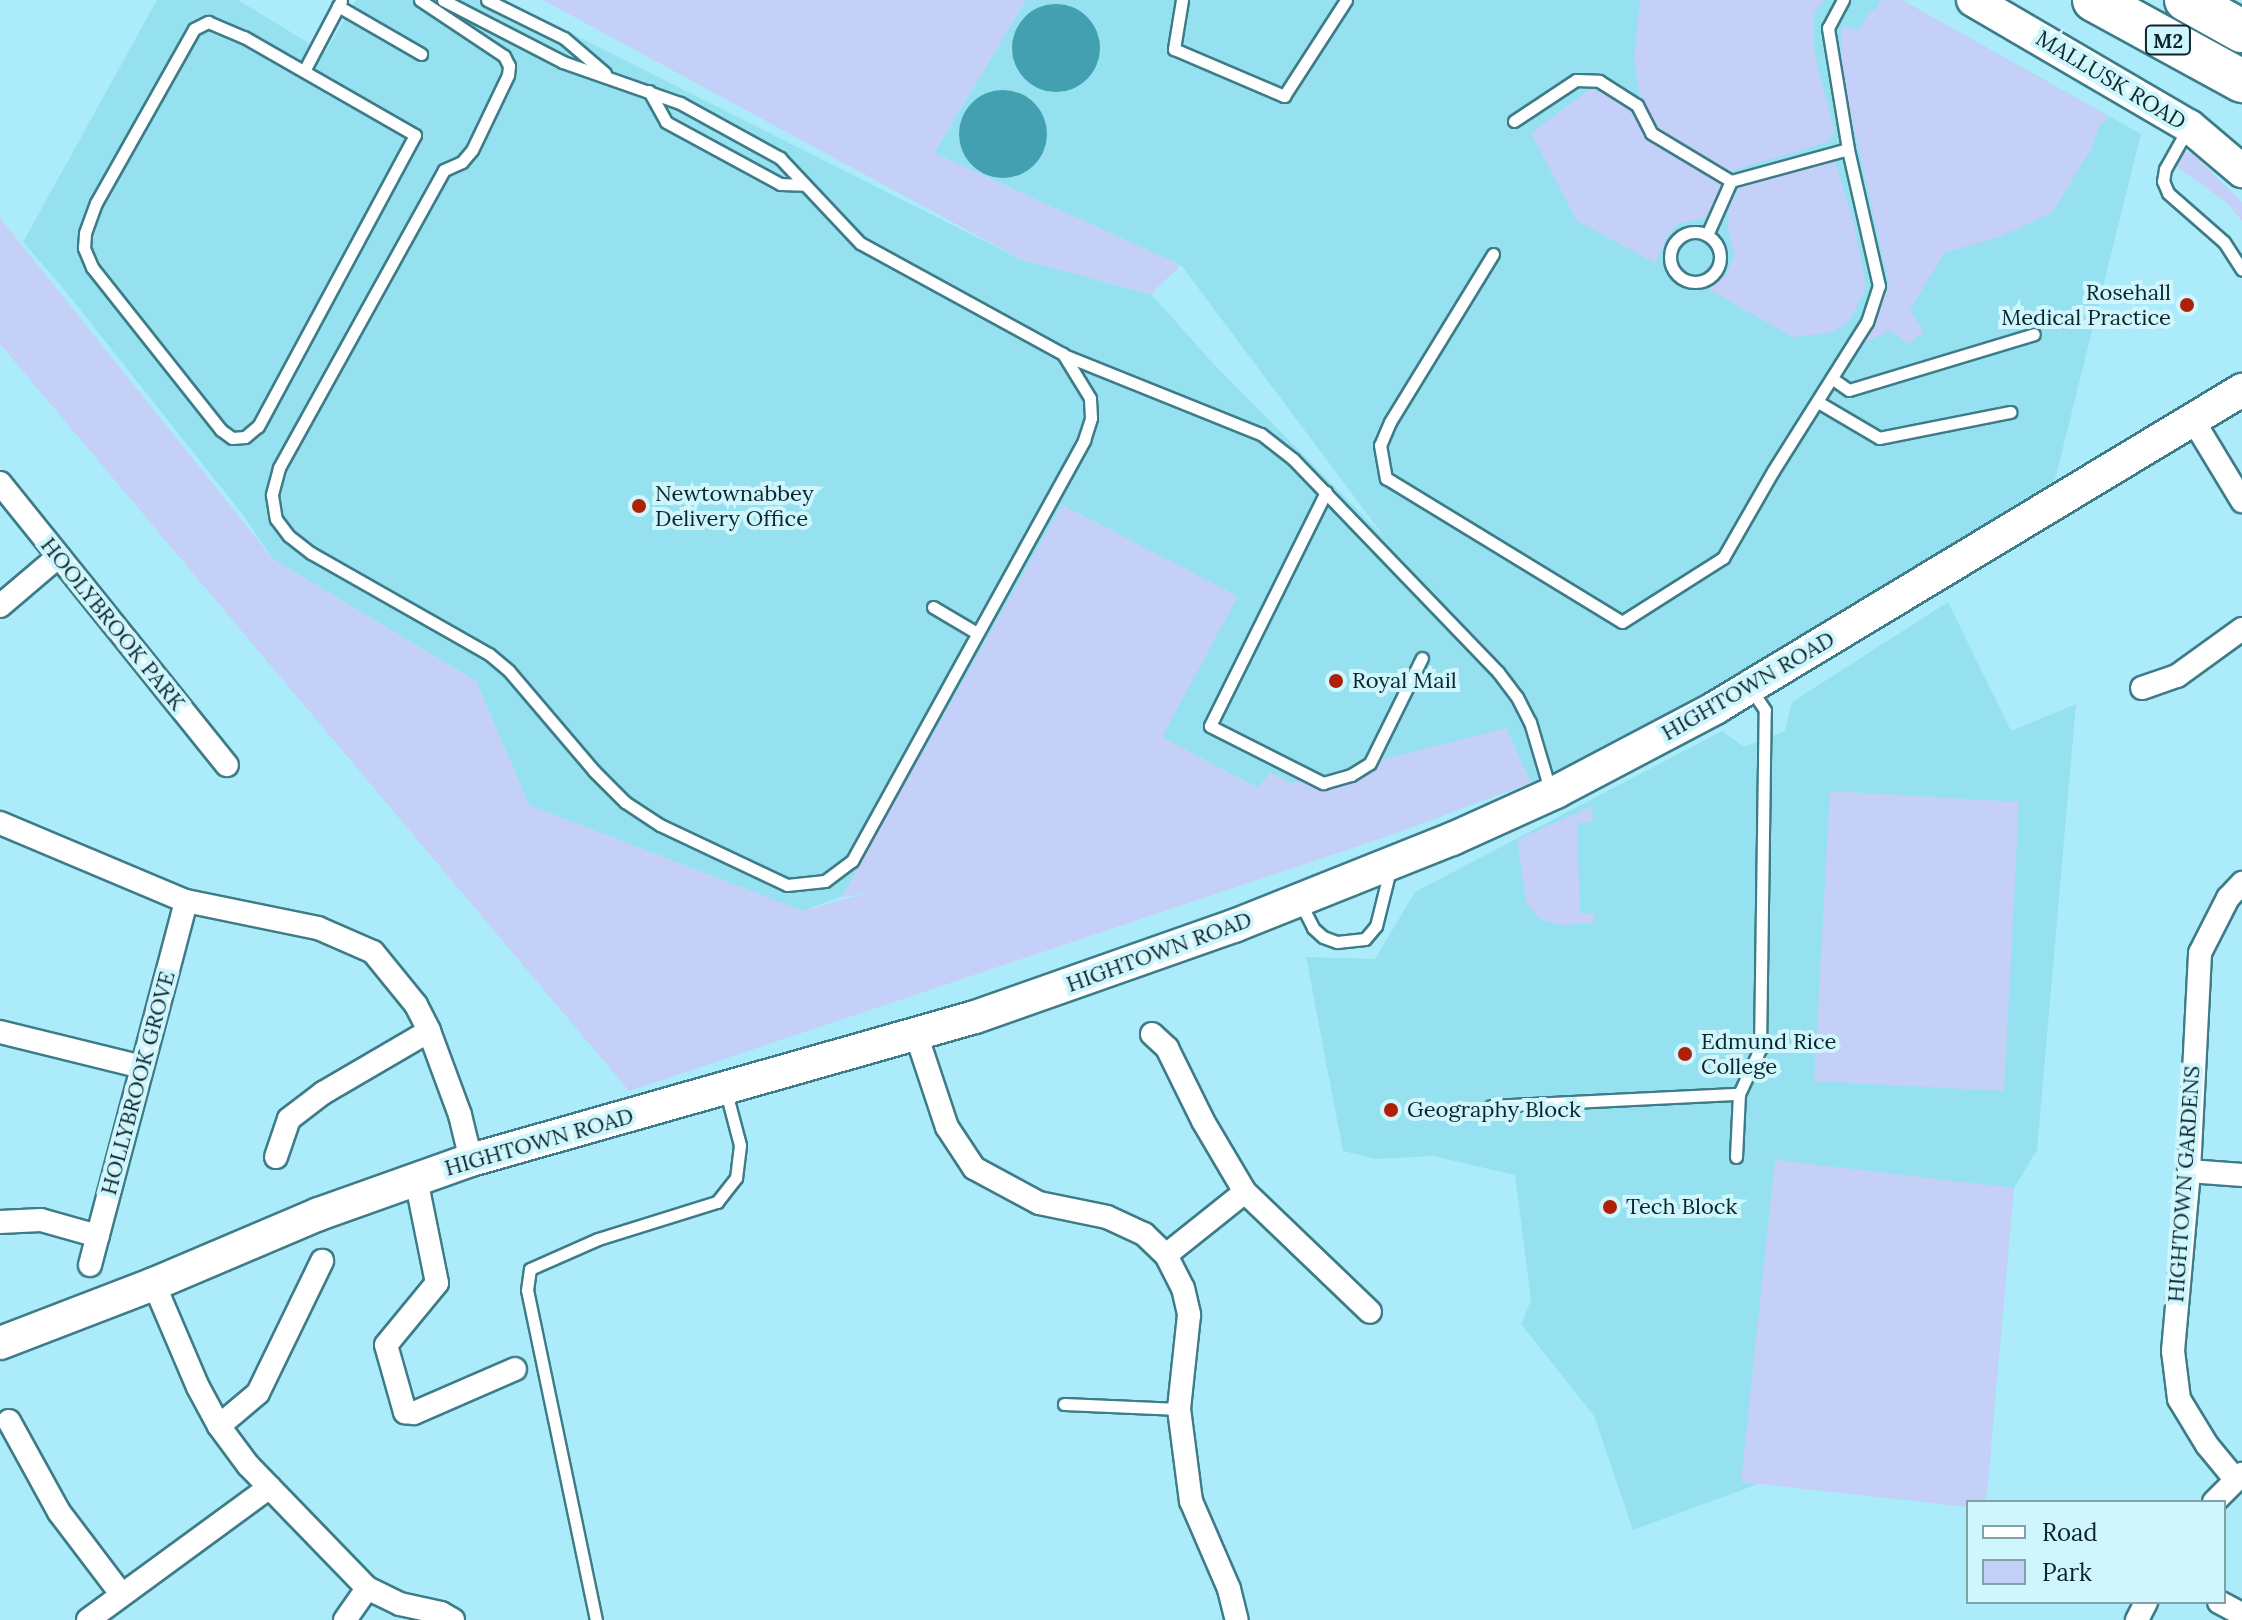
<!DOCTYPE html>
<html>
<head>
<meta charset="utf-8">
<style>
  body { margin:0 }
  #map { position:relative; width:2242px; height:1620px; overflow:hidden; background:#acecfa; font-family:Lora,serif }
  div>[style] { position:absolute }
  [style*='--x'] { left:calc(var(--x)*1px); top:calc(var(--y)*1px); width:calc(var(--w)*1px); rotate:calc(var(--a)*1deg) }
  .built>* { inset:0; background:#96e1f0 }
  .green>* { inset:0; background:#c4d0f7 }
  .water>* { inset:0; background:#43a0b1 }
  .round { border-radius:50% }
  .roads { filter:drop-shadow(2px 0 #3d7c88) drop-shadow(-2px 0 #3d7c88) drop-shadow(0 2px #3d7c88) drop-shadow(0 -2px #3d7c88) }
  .lane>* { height:11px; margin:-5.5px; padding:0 5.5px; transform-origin:5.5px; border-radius:5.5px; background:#fff }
  .lane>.ring { margin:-5.5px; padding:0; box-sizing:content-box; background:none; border:11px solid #fff; border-radius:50% }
  .street>* { height:22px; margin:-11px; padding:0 11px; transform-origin:11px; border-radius:11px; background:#fff }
  .secondary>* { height:32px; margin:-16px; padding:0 16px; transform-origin:16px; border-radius:16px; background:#fff }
  .highway>* { height:42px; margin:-21px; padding:0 21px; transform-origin:21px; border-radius:21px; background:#fff }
  .dots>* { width:22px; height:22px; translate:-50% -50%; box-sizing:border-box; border:4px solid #cff5fd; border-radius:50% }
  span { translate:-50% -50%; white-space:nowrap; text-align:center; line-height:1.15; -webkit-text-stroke:8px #cff5fd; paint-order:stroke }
  .shield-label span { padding:2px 6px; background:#cff5fd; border:2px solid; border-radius:6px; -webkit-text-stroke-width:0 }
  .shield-label { font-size:20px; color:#0b262b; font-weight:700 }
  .street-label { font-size:22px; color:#0b262b }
  .poi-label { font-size:22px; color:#0b262b }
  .right { translate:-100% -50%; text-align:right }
  .left { translate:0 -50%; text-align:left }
  .legend { position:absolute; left:1966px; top:1500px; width:260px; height:104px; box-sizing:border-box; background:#cff5fd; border:2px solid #81a2a9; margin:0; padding:10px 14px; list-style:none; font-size:24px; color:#0b262b }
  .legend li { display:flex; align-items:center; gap:16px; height:40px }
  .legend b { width:40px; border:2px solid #81a2a9 }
</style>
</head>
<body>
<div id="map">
  <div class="built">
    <div style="clip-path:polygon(157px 0,238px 0,325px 53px,356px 0,505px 0,1022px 260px,1151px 294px,1210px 360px,1385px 538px,1181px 265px,934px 153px,1026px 0,1902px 0,2141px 134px,2055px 480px,1556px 792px,1549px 774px,1531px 783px,1506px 728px,1309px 792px,1258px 788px,1161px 737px,1237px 596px,1062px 505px,845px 895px,803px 911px,529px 805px,476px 681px,273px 559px,243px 515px,63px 288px,23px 242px)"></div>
    <div style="clip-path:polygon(1948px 602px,2011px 731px,2076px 704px,2037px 1150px,2014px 1188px,1986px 1502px,1968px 1502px,1968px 1507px,1761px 1483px,1633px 1530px,1594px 1416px,1521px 1324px,1531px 1300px,1515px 1175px,1433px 1156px,1376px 1159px,1343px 1151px,1306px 957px,1375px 959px,1415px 892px,1722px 731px,1744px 747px,1785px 731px,1792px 702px)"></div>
  </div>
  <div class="green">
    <div style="clip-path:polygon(543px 0,1026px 0,934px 153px,1181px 265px,1151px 294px,1022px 260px)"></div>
    <div style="clip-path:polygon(1640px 0,1824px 0,1814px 14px,1814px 51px,1834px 131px,1829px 142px,1730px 171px,1659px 128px,1640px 98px,1634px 59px)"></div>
    <div style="clip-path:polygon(1881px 0,1902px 0,2110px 117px,2100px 125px,2091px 149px,2052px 213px,1999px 237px,1944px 253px,1910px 310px,1924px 332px,1908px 344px,1890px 331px,1865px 342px,1889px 285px,1841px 70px,1842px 25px,1858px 31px,1871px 9px,1875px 11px)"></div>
    <div style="clip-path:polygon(1590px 89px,1620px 98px,1650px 139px,1724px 184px,1705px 218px,1680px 223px,1669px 233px,1655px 263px,1577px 221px,1531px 133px)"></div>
    <div style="clip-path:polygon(2183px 150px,2194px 155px,2242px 202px,2242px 221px,2228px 204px,2172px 163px)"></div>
    <div style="clip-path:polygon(1835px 161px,1854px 224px,1866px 287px,1848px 323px,1829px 333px,1793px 337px,1710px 290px,1714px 281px,1725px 276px,1735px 256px,1728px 229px,1729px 207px,1740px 187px)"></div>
    <div style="clip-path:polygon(0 218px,273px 559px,476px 681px,529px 805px,803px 911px,874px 891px,841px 898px,1062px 505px,1238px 596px,1162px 737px,1257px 788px,1270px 773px,1292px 783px,1506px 728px,1531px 783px,1391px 835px,629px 1091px,0 344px)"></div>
    <div style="clip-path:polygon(1830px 791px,2019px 802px,2004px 1091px,1814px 1081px)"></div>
    <div style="clip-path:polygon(1592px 806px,1593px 822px,1577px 823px,1580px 913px,1595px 914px,1593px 923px,1560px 925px,1539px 919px,1526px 902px,1517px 840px)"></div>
    <div style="clip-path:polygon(1775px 1160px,2014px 1188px,1986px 1502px,1968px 1502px,1968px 1507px,1741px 1482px)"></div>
  </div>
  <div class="water">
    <div class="round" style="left:1012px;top:4px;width:88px;height:88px"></div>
    <div class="round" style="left:959px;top:90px;width:88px;height:88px"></div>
  </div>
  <div class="roads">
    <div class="lane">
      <div style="--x:420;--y:0;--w:101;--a:33.7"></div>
      <div style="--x:504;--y:56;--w:11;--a:63"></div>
      <div style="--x:509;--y:66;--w:9;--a:96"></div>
      <div style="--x:508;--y:75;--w:83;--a:115.6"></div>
      <div style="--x:472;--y:150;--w:16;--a:130"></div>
      <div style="--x:462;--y:162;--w:20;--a:156"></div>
      <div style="--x:444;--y:170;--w:341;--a:119"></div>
      <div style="--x:279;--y:468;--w:28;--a:105"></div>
      <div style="--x:272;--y:495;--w:24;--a:81"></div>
      <div style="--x:276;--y:519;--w:21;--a:53"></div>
      <div style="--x:289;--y:536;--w:28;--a:38"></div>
      <div style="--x:311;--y:553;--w:205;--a:29.6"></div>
      <div style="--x:489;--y:654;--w:26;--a:40"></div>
      <div style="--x:509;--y:671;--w:131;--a:49.6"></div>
      <div style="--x:594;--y:771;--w:44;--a:45"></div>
      <div style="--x:625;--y:802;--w:42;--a:33.3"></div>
      <div style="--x:660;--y:825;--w:140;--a:25.3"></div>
      <div style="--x:787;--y:885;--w:38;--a:-6"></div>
      <div style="--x:825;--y:881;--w:34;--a:-37"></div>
      <div style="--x:852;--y:861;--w:481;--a:-61.1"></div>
      <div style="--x:1084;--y:440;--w:23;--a:-72"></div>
      <div style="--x:1091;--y:418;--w:20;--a:-93"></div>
      <div style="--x:1090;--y:398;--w:52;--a:-121.5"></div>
      <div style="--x:1063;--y:354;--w:231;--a:-151.3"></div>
      <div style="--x:860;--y:243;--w:117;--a:-133.3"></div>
      <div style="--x:780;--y:158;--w:114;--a:-151.2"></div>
      <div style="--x:680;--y:103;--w:124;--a:-160.7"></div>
      <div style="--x:563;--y:62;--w:135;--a:-152.7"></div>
      <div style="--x:487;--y:0;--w:86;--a:26.3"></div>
      <div style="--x:564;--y:38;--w:54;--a:40.5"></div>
      <div style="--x:1182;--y:0;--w:50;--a:99.3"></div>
      <div style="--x:1174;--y:49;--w:120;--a:23.1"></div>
      <div style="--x:1284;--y:96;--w:114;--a:-57.1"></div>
      <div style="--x:338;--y:6;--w:96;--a:30"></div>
      <div style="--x:208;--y:22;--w:39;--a:23"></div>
      <div style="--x:244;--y:37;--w:197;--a:29.8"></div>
      <div style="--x:415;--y:135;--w:331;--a:118.3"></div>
      <div style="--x:258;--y:426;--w:17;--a:140"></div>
      <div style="--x:245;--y:437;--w:13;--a:176"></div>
      <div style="--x:232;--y:438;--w:14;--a:-144"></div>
      <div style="--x:221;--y:430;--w:208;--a:-128.4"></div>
      <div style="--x:92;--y:267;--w:21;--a:-113"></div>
      <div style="--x:84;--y:248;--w:15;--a:-86"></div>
      <div style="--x:85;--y:233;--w:32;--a:-70"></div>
      <div style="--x:96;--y:203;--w:200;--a:-60.6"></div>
      <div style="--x:194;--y:29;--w:16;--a:-27"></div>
      <div style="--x:304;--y:71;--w:79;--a:-62.1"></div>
      <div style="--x:649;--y:91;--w:35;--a:61"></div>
      <div style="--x:666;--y:122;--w:130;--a:28.5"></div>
      <div style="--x:780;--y:184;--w:25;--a:2"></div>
      <div style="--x:1514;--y:121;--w:74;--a:-33.5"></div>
      <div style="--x:1576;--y:80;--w:23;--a:2"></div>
      <div style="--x:1599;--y:81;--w:45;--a:32.3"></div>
      <div style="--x:1637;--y:105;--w:31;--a:63"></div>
      <div style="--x:1651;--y:133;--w:93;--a:31"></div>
      <div style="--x:1731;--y:181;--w:121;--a:-15.3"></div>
      <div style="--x:2187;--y:130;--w:45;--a:119.4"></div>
      <div style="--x:2165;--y:169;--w:12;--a:99"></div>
      <div style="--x:2163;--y:181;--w:13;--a:67"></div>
      <div style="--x:2168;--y:193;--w:74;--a:41.2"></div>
      <div style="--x:2224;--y:242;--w:33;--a:57"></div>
      <div class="ring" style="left:1670px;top:232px;width:39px;height:39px"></div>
      <div style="--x:1707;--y:235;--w:59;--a:-66"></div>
      <div style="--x:1493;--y:254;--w:197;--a:121.5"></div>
      <div style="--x:1390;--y:422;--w:25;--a:113"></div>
      <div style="--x:1380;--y:445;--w:34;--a:80"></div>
      <div style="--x:1386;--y:478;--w:276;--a:31.4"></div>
      <div style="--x:1622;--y:622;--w:120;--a:-32.4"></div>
      <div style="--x:1723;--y:558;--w:100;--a:-60.1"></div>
      <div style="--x:1773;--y:471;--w:176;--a:-57.8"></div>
      <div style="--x:1867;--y:322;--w:38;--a:-72"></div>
      <div style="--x:1879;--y:286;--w:140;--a:-102.8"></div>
      <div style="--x:1848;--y:149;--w:123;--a:-99.4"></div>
      <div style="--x:1828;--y:28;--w:32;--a:-62"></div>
      <div style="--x:1064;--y:355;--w:212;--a:21.9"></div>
      <div style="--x:1261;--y:434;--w:41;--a:38"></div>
      <div style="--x:1293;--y:459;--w:296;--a:46.1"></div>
      <div style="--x:1498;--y:672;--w:31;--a:53"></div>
      <div style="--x:1517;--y:697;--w:28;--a:63"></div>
      <div style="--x:1530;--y:722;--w:74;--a:73.5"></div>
      <div style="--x:1833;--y:379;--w:19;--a:35"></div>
      <div style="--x:1849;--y:390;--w:193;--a:-16.8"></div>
      <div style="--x:1818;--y:402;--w:71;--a:30.5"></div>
      <div style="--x:1879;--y:438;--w:134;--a:-11.2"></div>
      <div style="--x:1326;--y:492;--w:261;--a:116.4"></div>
      <div style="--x:1210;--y:726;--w:127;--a:26.8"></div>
      <div style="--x:1323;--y:783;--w:29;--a:-16"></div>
      <div style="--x:1351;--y:775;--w:22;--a:-32"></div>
      <div style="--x:1370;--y:763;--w:117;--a:-63.7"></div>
      <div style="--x:933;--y:607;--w:51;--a:30.6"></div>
      <div style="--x:1301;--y:904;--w:27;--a:63"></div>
      <div style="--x:1313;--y:928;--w:13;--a:42"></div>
      <div style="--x:1323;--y:937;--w:15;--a:20"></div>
      <div style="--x:1337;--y:942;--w:28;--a:-6"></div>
      <div style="--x:1365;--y:939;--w:17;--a:-50"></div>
      <div style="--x:1376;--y:926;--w:58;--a:-76"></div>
      <div style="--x:1491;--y:1106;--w:248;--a:-2.8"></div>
      <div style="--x:1736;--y:1157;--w:63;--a:-87.3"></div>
      <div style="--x:1739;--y:1094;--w:50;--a:-65"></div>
      <div style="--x:1760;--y:1049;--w:339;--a:-89.2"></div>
      <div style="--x:1765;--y:710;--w:27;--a:-124"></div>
      <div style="--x:1064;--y:1404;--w:115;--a:2.5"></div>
      <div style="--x:596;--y:1620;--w:337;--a:-101.8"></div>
      <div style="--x:527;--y:1290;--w:21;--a:-82"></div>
      <div style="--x:530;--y:1269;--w:74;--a:-23.8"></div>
      <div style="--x:598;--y:1239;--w:125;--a:-17.3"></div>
      <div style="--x:717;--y:1202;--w:31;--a:-52"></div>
      <div style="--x:736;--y:1178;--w:33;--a:-83"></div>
      <div style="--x:740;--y:1145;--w:55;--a:-104.8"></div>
    </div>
    <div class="street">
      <div style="--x:2193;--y:420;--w:95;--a:58.8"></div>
      <div style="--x:0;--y:483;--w:362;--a:51.2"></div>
      <div style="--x:0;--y:606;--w:77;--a:-40.3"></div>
      <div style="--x:2142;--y:688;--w:37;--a:-19"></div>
      <div style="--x:2177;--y:676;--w:80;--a:-35.9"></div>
      <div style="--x:0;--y:823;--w:202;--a:22.8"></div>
      <div style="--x:186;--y:901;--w:135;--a:11.6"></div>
      <div style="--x:318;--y:928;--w:60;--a:23.6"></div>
      <div style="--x:373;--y:952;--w:68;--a:50.9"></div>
      <div style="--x:416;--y:1005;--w:29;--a:63"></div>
      <div style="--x:429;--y:1031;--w:90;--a:69.7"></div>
      <div style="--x:460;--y:1115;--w:46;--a:76.3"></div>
      <div style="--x:0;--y:1032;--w:146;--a:13.8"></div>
      <div style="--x:916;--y:1034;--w:98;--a:71.6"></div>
      <div style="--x:947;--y:1127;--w:49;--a:56.6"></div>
      <div style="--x:974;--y:1168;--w:74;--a:28.3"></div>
      <div style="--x:1039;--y:1203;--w:69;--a:11.6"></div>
      <div style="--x:1107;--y:1217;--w:41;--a:24.7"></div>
      <div style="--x:1144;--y:1234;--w:30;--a:44"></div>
      <div style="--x:1166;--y:1255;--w:37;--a:63"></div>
      <div style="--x:1183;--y:1288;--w:28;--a:77"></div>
      <div style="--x:1189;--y:1315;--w:95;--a:96.1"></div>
      <div style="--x:1179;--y:1409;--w:93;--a:82.6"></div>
      <div style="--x:1191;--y:1501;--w:96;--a:66.6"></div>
      <div style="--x:1229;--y:1589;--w:32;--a:76"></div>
      <div style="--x:1152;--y:1034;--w:21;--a:43"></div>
      <div style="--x:1167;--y:1048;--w:81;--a:63.7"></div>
      <div style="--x:1203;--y:1121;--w:82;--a:59.4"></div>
      <div style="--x:1245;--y:1192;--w:173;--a:43.8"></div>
      <div style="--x:276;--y:1157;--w:40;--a:-71.1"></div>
      <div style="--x:289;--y:1119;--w:43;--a:-37.4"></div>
      <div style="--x:323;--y:1093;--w:123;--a:-30.3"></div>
      <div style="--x:2189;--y:1171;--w:53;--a:4.3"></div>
      <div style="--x:416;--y:1179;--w:106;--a:78.6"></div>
      <div style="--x:437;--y:1283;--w:80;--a:129.4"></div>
      <div style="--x:386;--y:1345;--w:70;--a:74.2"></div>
      <div style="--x:405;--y:1412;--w:9;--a:6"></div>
      <div style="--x:414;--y:1413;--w:110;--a:-23.5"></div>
      <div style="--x:0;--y:1222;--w:41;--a:-2.8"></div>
      <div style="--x:41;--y:1220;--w:59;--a:15.7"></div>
      <div style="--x:1166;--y:1255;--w:101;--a:-38.6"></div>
      <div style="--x:90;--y:1265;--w:376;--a:-75.2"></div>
      <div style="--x:154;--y:1284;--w:112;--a:66.9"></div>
      <div style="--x:198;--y:1387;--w:44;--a:61.7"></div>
      <div style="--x:219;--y:1426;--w:49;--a:53.4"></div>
      <div style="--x:248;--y:1465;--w:171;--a:45.9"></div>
      <div style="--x:367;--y:1588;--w:37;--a:26"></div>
      <div style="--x:400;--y:1604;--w:42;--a:12.4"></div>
      <div style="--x:441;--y:1613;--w:14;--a:30"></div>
      <div style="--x:9;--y:1421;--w:104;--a:61.2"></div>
      <div style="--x:59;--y:1512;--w:104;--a:52.8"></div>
      <div style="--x:219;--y:1426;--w:51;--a:-40.2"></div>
      <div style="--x:258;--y:1393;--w:147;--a:-64.1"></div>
      <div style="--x:2235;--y:1479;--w:44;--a:-129.5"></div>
      <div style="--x:2207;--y:1445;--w:54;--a:-121.3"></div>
      <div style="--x:2179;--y:1399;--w:48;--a:-97.1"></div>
      <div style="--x:2173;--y:1351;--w:181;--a:-84.9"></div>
      <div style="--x:2189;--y:1171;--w:218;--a:-87.1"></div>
      <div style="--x:2200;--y:953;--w:62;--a:-63"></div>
      <div style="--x:2228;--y:898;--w:21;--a:-47"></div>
      <div style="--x:2214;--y:1502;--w:40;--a:-45"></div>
      <div style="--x:2219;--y:1602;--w:26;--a:28"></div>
      <div style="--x:88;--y:1620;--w:225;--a:-36.2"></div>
      <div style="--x:345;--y:1620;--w:39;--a:-55"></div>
      <div style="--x:2137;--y:1620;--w:20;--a:-63"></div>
    </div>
    <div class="secondary">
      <div style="--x:1973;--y:0;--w:250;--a:30.3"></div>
      <div style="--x:2189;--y:126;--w:70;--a:40.3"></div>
      <div style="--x:0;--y:1343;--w:165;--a:-21"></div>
      <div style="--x:154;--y:1284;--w:179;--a:-23"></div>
      <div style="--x:319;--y:1214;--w:161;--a:-19.6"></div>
      <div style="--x:471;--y:1160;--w:524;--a:-15.84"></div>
      <div style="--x:975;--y:1017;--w:275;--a:-19.4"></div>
      <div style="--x:1234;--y:926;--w:235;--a:-21.8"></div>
      <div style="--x:1452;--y:839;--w:114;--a:-24.3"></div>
      <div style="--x:1556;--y:792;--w:180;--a:-27.8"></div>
      <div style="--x:1715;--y:708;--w:616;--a:-31.11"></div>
    </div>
    <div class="highway">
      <div style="--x:2094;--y:0;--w:169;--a:28.7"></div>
      <div style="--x:2186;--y:0;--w:64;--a:29"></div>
    </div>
  </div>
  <div class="dots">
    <div style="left:2187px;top:305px;background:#ae2008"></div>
    <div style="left:639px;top:506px;background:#ae2008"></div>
    <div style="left:1336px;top:681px;background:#ae2008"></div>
    <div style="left:1685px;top:1054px;background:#ae2008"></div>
    <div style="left:1391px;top:1110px;background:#ae2008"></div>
    <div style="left:1610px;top:1207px;background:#ae2008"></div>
  </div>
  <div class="shield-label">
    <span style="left:2168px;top:40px">M2</span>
  </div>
  <div class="street-label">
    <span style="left:2111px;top:80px;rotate:31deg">MALLUSK ROAD</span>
    <span style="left:113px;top:624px;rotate:51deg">HOOLYBROOK PARK</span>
    <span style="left:1748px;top:686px;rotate:-30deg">HIGHTOWN ROAD</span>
    <span style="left:1159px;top:952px;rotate:-20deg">HIGHTOWN ROAD</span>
    <span style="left:138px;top:1083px;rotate:-75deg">HOLLYBROOK GROVE</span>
    <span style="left:539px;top:1142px;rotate:-16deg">HIGHTOWN ROAD</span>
    <span style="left:2184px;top:1184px;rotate:-86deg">HIGHTOWN GARDENS</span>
  </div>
  <div class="poi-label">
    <span class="right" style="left:2171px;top:305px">Rosehall<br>Medical Practice</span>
    <span class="left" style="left:655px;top:506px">Newtownabbey<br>Delivery Office</span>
    <span class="left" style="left:1352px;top:681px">Royal Mail</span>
    <span class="left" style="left:1701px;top:1054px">Edmund Rice<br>College</span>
    <span class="left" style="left:1407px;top:1110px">Geography Block</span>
    <span class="left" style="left:1626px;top:1207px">Tech Block</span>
  </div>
  <ul class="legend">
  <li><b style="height:10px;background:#fff"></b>Road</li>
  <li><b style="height:22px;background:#c4d0f7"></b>Park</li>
  </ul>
</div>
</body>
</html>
